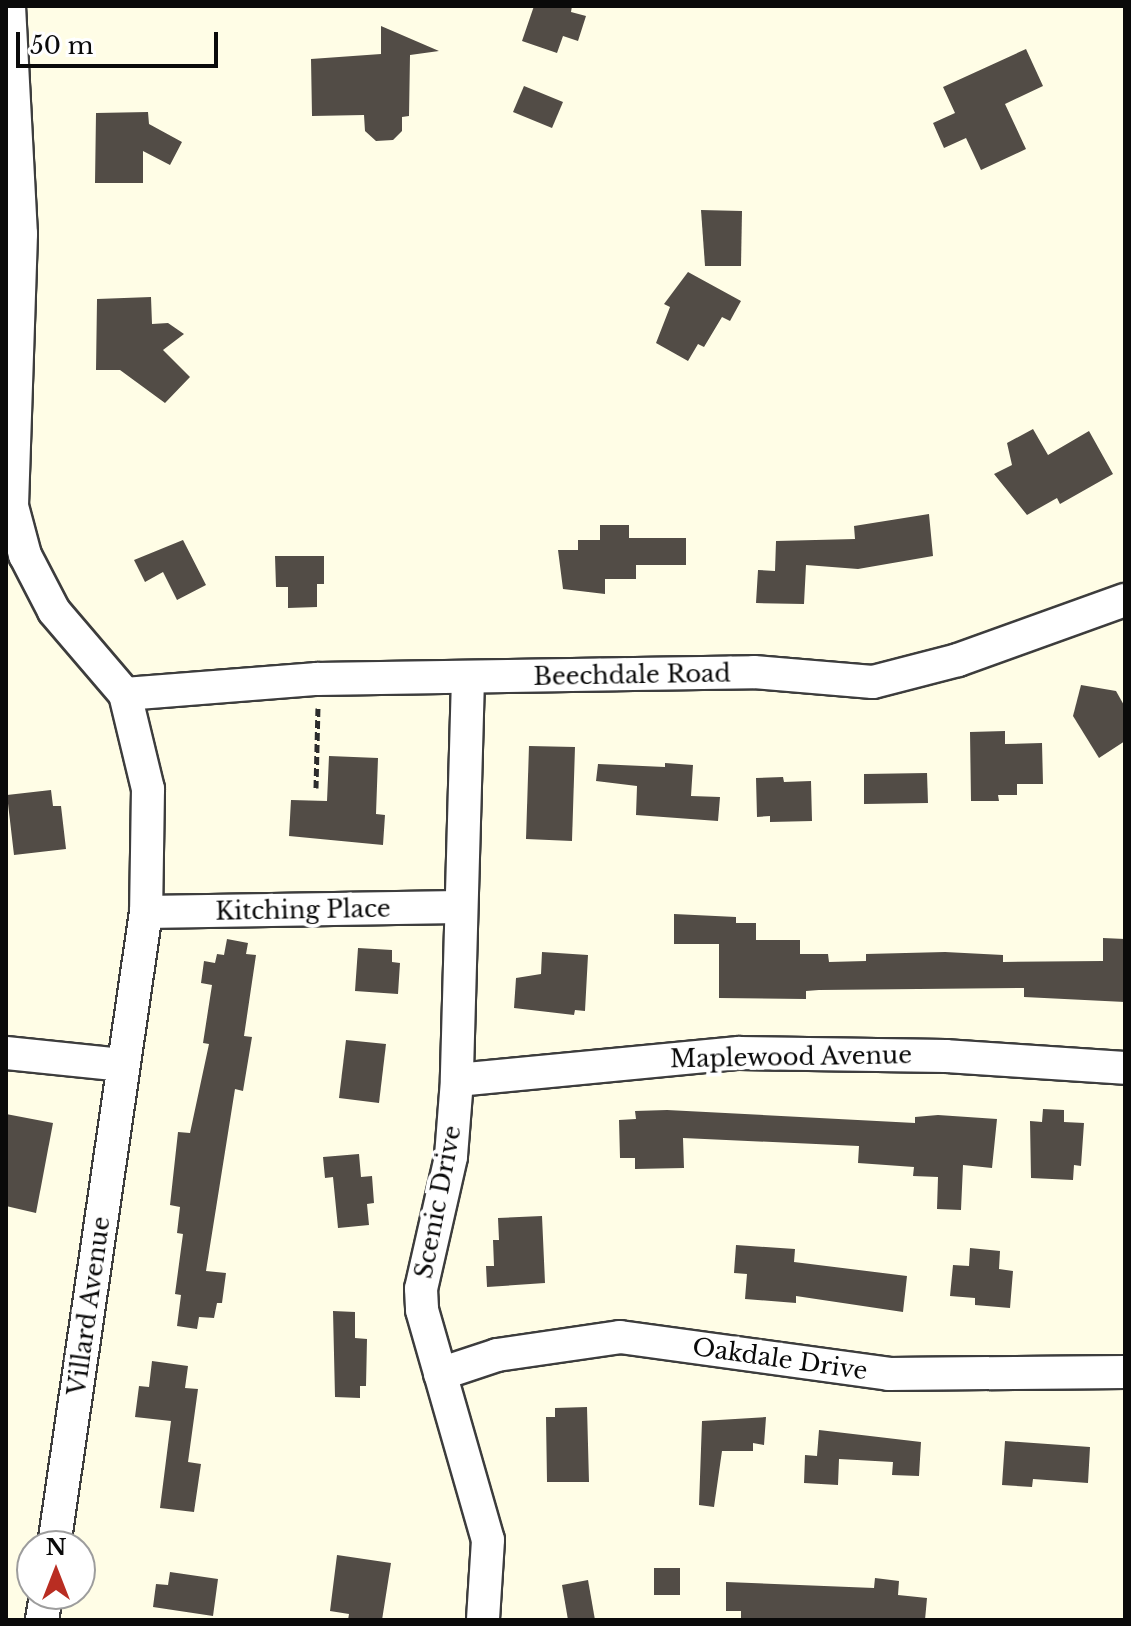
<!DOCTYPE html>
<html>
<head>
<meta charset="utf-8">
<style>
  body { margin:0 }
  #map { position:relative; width:1131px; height:1626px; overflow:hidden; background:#fffde6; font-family:"Libre Baskerville",serif }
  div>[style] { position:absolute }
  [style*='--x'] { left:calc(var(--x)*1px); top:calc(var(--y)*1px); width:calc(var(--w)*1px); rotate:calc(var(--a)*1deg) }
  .building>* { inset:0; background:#524c46 }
  .path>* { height:5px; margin-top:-2.5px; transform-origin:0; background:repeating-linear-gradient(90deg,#2c2c2c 0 8px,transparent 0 12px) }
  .roads { filter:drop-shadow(2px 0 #3d3d3d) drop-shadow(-2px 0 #3d3d3d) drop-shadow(0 2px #3d3d3d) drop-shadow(0 -2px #3d3d3d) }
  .minor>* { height:32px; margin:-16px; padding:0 16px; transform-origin:16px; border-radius:16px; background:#fff }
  span { translate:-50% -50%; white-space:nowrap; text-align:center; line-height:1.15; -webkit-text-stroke:8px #fff; paint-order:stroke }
  .street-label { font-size:24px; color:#0a0a0a }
  .frame { position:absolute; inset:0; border:8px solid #0a0a0a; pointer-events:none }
  .north { position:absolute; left:16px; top:1530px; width:80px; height:80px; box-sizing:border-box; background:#fff; border:2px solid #9d9d9d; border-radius:50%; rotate:0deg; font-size:22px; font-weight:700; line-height:32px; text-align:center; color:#0a0a0a }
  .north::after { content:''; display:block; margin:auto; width:28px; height:36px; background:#b92d22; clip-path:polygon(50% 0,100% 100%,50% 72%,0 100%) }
  .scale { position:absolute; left:16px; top:32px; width:202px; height:36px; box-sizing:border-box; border:4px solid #0a0a0a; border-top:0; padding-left:10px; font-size:24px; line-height:28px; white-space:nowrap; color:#0a0a0a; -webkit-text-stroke:6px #fff; paint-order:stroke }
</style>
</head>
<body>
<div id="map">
  <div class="building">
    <div style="clip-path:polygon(534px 6px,572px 6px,571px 12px,586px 16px,578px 41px,563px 36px,557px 53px,522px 41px)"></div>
    <div style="clip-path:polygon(381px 26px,439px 51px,410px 55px,409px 116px,402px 117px,402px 131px,393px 140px,376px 141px,365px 131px,364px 115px,312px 116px,311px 59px,381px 54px)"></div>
    <div style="clip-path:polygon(1026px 49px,1043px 86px,1005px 104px,1026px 149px,981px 170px,966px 138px,944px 148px,933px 123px,955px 113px,943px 87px)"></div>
    <div style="clip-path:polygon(524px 86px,563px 102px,552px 128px,513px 112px)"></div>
    <div style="clip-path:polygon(148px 112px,149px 124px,182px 142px,170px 165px,143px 151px,143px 183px,95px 183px,96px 113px)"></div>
    <div style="clip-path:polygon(701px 210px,742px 211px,741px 266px,705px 266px)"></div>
    <div style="clip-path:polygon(688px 272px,741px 301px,730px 321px,722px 317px,704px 347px,698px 344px,688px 361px,656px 343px,670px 307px,664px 304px)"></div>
    <div style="clip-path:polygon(151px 297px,152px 324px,168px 323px,184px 334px,163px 350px,190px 377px,165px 403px,120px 370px,96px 370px,97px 299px)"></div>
    <div style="clip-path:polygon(1033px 429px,1048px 455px,1089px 431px,1113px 474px,1060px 504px,1057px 498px,1027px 515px,994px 474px,1012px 465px,1007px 443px)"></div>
    <div style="clip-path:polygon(929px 514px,933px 556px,858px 569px,806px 565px,804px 604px,756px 603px,758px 570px,775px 571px,776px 541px,855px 539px,854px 526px)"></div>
    <div style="clip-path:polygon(600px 525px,629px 525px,629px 538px,686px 538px,686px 565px,636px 565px,636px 579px,605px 579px,605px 594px,563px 589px,558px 550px,578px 550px,578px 540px,600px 540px)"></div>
    <div style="clip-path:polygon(183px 540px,206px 585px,177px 600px,163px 572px,145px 582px,134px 560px)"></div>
    <div style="clip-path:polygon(275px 556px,324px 556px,324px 584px,317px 584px,317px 607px,288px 608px,288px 587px,276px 587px)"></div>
    <div style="clip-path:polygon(1081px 685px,1116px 691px,1125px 707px,1125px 741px,1099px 758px,1073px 716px)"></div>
    <div style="clip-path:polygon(1005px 731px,1005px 744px,1042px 743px,1043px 784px,1017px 784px,1017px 795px,998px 795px,999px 801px,971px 801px,970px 732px)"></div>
    <div style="clip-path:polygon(529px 746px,575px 747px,572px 841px,526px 839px)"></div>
    <div style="clip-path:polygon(329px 756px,378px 758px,376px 814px,385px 815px,383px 845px,289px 836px,291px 800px,327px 801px)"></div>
    <div style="clip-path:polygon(665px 763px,693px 765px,691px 796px,720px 797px,718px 821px,636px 815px,637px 786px,596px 781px,598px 764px,665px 767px)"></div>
    <div style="clip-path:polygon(927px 773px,928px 803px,864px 804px,864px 774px)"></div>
    <div style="clip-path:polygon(783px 777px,784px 782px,811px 781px,812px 821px,770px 822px,770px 816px,757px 817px,756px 778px)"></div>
    <div style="clip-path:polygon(51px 790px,53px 806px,61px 806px,66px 849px,14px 855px,7px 795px)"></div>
    <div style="clip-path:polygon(674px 914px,736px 917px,736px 923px,756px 923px,756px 940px,800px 940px,800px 954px,828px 954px,829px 962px,866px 961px,866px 954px,945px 952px,1003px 955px,1003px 962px,1103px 961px,1103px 938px,1125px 939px,1125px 1002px,1024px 997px,1024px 988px,819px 990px,806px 991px,806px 999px,719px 998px,719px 944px,674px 944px)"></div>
    <div style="clip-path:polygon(227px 939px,248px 943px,246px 954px,256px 955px,244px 1036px,252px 1037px,243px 1091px,235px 1089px,206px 1271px,226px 1273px,222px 1303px,217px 1303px,214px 1318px,199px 1317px,197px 1329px,177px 1326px,181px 1295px,175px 1294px,183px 1234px,177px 1233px,180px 1207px,170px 1205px,178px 1132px,190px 1133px,209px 1044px,203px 1043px,212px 985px,201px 983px,204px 961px,215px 963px,217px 954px,224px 955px)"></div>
    <div style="clip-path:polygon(358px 948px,392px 950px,392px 962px,400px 963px,398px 994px,355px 991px)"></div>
    <div style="clip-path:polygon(542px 952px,588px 955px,585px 1011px,575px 1010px,574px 1015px,514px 1008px,516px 978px,541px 974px)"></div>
    <div style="clip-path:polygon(346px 1040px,386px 1044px,379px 1103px,339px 1098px)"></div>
    <div style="clip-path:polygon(1043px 1109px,1064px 1110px,1064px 1122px,1084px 1123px,1081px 1166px,1074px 1165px,1073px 1180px,1031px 1178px,1030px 1121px,1042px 1122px)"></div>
    <div style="clip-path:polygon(667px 1110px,915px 1123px,915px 1117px,938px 1115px,997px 1119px,992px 1168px,963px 1165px,961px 1210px,937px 1209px,938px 1177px,913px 1176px,914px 1167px,858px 1163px,859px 1146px,683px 1138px,684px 1168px,635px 1169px,635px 1158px,620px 1158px,619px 1120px,636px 1119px,635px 1111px)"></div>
    <div style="clip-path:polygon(6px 1114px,53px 1123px,36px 1213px,6px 1206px)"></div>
    <div style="clip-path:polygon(359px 1154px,361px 1177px,372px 1176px,374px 1203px,367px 1204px,369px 1225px,338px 1228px,333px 1177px,325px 1178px,323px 1157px)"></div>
    <div style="clip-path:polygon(542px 1216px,545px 1283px,487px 1287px,486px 1266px,494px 1266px,493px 1240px,499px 1240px,498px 1218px)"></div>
    <div style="clip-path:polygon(736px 1245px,795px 1249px,794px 1262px,907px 1276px,903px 1312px,796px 1296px,796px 1303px,745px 1299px,747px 1274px,734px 1273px)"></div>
    <div style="clip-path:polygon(970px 1248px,1000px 1251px,999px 1269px,1013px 1271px,1010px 1308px,975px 1305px,975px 1298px,950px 1296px,953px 1265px,969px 1266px)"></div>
    <div style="clip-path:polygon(333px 1311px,355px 1312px,355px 1338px,367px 1339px,366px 1386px,360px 1386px,360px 1398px,335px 1397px)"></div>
    <div style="clip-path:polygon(152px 1361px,188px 1366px,185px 1388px,198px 1389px,188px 1462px,201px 1464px,194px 1512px,160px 1508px,171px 1421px,135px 1417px,139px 1386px,149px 1387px)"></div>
    <div style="clip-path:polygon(587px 1407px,589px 1482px,547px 1482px,546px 1417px,555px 1417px,555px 1408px)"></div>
    <div style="clip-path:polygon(766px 1417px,764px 1445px,753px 1443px,753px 1451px,722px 1451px,714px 1507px,699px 1505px,702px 1421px)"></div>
    <div style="clip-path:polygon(819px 1430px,921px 1442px,919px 1476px,892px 1475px,893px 1462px,839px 1459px,838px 1485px,804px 1483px,805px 1455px,817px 1456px)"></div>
    <div style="clip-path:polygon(1005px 1441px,1090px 1447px,1088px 1483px,1033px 1479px,1032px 1487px,1002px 1485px)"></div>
    <div style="clip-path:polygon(337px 1555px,391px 1563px,382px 1620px,348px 1620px,349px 1614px,330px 1611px)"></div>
    <div style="clip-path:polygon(654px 1568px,680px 1568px,680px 1595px,654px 1595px)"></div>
    <div style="clip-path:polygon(170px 1572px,218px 1579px,213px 1616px,153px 1607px,156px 1584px,168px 1585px)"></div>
    <div style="clip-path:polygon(875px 1578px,899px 1581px,898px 1595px,927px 1598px,925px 1620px,741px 1620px,741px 1611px,726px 1611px,726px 1582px,874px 1588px)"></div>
    <div style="clip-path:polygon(588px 1580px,595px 1620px,568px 1620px,562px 1585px)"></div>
  </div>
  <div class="path">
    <div style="--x:316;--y:788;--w:80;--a:-88.6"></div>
  </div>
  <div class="roads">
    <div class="minor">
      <div style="--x:9;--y:6;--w:228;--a:87"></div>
      <div style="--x:21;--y:234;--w:272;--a:91.9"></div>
      <div style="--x:12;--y:506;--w:51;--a:75.1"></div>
      <div style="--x:25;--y:555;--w:63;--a:62.6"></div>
      <div style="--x:54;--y:611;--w:109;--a:49.5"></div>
      <div style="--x:125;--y:694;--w:98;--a:76.4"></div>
      <div style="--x:148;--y:789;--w:123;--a:90.9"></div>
      <div style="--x:146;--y:912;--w:641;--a:98.26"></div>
      <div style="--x:468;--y:678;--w:402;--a:91.6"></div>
      <div style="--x:457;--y:1080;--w:77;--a:94.5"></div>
      <div style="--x:451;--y:1157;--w:135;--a:102.8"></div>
      <div style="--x:421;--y:1289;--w:21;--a:87"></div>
      <div style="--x:422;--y:1310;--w:239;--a:74"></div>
      <div style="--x:488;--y:1540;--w:80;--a:93.6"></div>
      <div style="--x:125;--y:694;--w:193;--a:-4.5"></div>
      <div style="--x:317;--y:679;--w:437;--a:-0.9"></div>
      <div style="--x:754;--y:672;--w:119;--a:4.8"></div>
      <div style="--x:873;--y:682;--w:88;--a:-14.5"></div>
      <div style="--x:958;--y:660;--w:177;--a:-19.8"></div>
      <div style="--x:146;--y:912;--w:313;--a:-0.9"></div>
      <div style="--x:6;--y:1053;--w:117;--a:5.9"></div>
      <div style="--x:457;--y:1080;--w:283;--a:-5.5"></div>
      <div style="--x:739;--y:1053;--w:207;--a:0.8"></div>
      <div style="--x:946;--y:1056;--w:179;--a:3.8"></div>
      <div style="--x:440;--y:1374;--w:60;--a:-18.4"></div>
      <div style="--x:497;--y:1355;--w:124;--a:-8.3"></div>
      <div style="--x:620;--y:1337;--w:272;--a:7.8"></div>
      <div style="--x:889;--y:1374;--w:236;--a:-0.5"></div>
      <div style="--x:42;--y:1620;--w:26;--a:-81"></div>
    </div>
  </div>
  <div class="street-label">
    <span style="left:632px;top:675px;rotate:-1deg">Beechdale Road</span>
    <span style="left:303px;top:910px;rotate:-1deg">Kitching Place</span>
    <span style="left:791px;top:1057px;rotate:-1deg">Maplewood Avenue</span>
    <span style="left:438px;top:1202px;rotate:-79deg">Scenic Drive</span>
    <span style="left:89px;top:1306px;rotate:-82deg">Villard Avenue</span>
    <span style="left:780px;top:1359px;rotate:8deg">Oakdale Drive</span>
  </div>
  <div class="frame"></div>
  <div class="north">N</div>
  <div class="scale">50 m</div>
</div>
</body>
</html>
